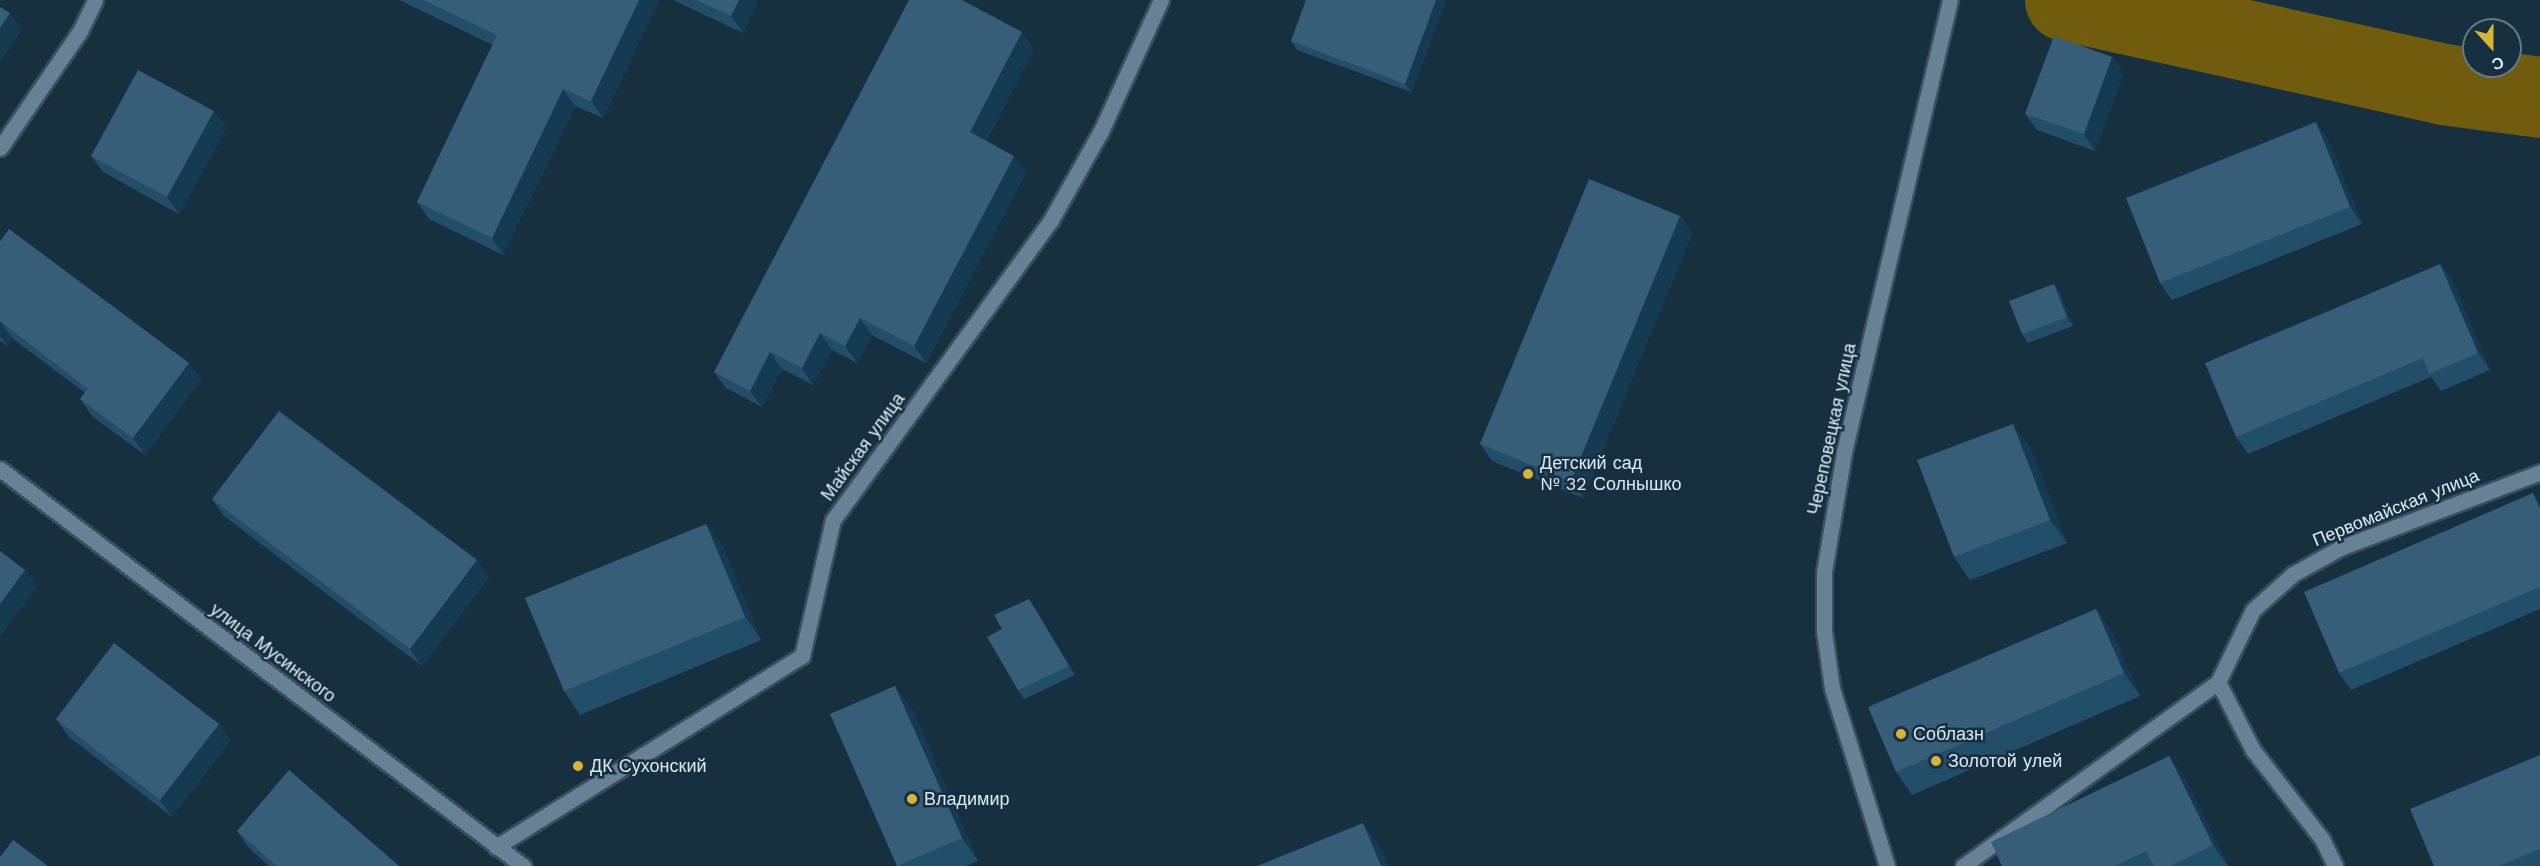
<!DOCTYPE html>
<html>
<head>
<meta charset="utf-8">
<style>
  body { margin:0 }
  #map { position:relative; width:2540px; height:866px; overflow:hidden; background:#173040; font-family:"Work Sans",sans-serif }
  div>[style] { position:absolute }
  [style*='--x'] { left:calc(var(--x)*1px); top:calc(var(--y)*1px); width:calc(var(--w)*1px); rotate:calc(var(--a)*1deg) }
  .river>* { height:81px; margin:-40.5px; padding:0 40.5px; transform-origin:40.5px; border-radius:40.5px; background:#715b0d }
  .roads { filter:drop-shadow(2px 0 #3a4e5d) drop-shadow(-2px 0 #3a4e5d) drop-shadow(0 2px #3a4e5d) drop-shadow(0 -2px #3a4e5d) }
  .minor>* { height:15px; margin:-7.5px; padding:0 7.5px; transform-origin:7.5px; border-radius:7.5px; background:#678296 }
  .tertiary>* { height:15px; margin:-7.5px; padding:0 7.5px; transform-origin:7.5px; border-radius:7.5px; background:#678296 }
  .wall>* { inset:0; background:#224e6a }
  .shaded-wall>* { inset:0; background:#153b53 }
  .building>* { inset:0; background:#365e78 }
  .dots>* { width:16px; height:16px; translate:-50% -50%; box-sizing:border-box; border:3px solid #173040; border-radius:50% }
  span { translate:-50% -50%; white-space:nowrap; text-align:center; line-height:1.15; -webkit-text-stroke:5px #173040; paint-order:stroke }
  .street-label { font-size:18px; color:#dbe9f5 }
  .poi-label { font-size:18px; color:#dbe9f5 }
  .left { translate:0 -50%; text-align:left }
  .north { position:absolute; left:2462px; top:18px; width:60px; height:60px; box-sizing:border-box; background:#173040; border:2px solid #657a88; border-radius:50%; rotate:159deg; font-size:16px; font-weight:700; line-height:24px; text-align:center; color:#dbe9f5 }
  .north::after { content:''; display:block; margin:auto; width:21px; height:27px; background:#d9b334; clip-path:polygon(50% 0,100% 100%,50% 72%,0 100%) }
</style>
</head>
<body>
<div id="map">
  <div class="river">
    <div style="--x:2065;--y:0;--w:387;--a:12.5"></div>
    <div style="--x:2443;--y:84;--w:98;--a:7.6"></div>
  </div>
  <div class="roads">
    <div class="minor">
      <div style="--x:2218;--y:682;--w:76;--a:62.8"></div>
      <div style="--x:2253;--y:750;--w:113;--a:52.2"></div>
      <div style="--x:2322;--y:839;--w:30;--a:64"></div>
      <div style="--x:496;--y:847;--w:361;--a:-32"></div>
      <div style="--x:802;--y:656;--w:139;--a:-77.2"></div>
      <div style="--x:833;--y:520;--w:371;--a:-54"></div>
      <div style="--x:1051;--y:220;--w:102;--a:-60.7"></div>
      <div style="--x:1101;--y:131;--w:144;--a:-65.4"></div>
      <div style="--x:1887;--y:866;--w:186;--a:-107.2"></div>
      <div style="--x:1832;--y:688;--w:58;--a:-98"></div>
      <div style="--x:1824;--y:631;--w:59;--a:-90"></div>
      <div style="--x:1824;--y:572;--w:122;--a:-80.5"></div>
      <div style="--x:1844;--y:452;--w:464;--a:-76.8"></div>
      <div style="--x:1963;--y:866;--w:314;--a:-35.8"></div>
      <div style="--x:2218;--y:682;--w:80;--a:-64.1"></div>
      <div style="--x:2253;--y:610;--w:54;--a:-42"></div>
      <div style="--x:2293;--y:574;--w:56;--a:-28.9"></div>
      <div style="--x:2342;--y:547;--w:212;--a:-20.7"></div>
    </div>
    <div class="tertiary">
      <div style="--x:0;--y:148;--w:142;--a:-55.6"></div>
      <div style="--x:80;--y:31;--w:34;--a:-64"></div>
      <div style="--x:0;--y:469;--w:657;--a:37.2"></div>
    </div>
  </div>
  <div class="wall">
    <div style="clip-path:polygon(399px 0,659px 0,603px 118px,575px 106px,503px 255px,429px 219px,417px 202px,493px 45px)"></div>
    <div style="clip-path:polygon(673px 0,758px 0,743px 33px)"></div>
    <div style="clip-path:polygon(1306px 0,1446px 0,1411px 92px,1297px 50px,1291px 41px)"></div>
    <div style="clip-path:polygon(1034px 49px,986px 141px,1026px 172px,926px 363px,872px 335px,857px 363px,832px 350px,813px 385px,782px 369px,762px 407px,726px 388px,714px 372px)"></div>
    <div style="clip-path:polygon(2112px 57px,2123px 74px,2095px 151px,2037px 130px,2025px 114px)"></div>
    <div style="clip-path:polygon(214px 111px,226px 128px,179px 214px,103px 172px,91px 156px)"></div>
    <div style="clip-path:polygon(2328px 139px,2362px 224px,2172px 300px,2160px 283px)"></div>
    <div style="clip-path:polygon(1680px 216px,1692px 233px,1583px 498px,1492px 461px,1480px 444px)"></div>
    <div style="clip-path:polygon(0 241px,189px 363px,201px 379px,145px 455px,92px 416px,80px 399px,85px 393px,12px 338px,7px 346px,0 341px)"></div>
    <div style="clip-path:polygon(2440px 264px,2452px 280px,2490px 370px,2441px 391px,2431px 377px,2248px 454px,2236px 437px)"></div>
    <div style="clip-path:polygon(2054px 284px,2060px 293px,2073px 326px,2028px 343px,2022px 334px)"></div>
    <div style="clip-path:polygon(2030px 447px,2067px 543px,1970px 580px,1954px 557px)"></div>
    <div style="clip-path:polygon(212px 499px,489px 577px,422px 666px,224px 516px)"></div>
    <div style="clip-path:polygon(2540px 503px,2540px 609px,2351px 690px,2339px 673px)"></div>
    <div style="clip-path:polygon(706px 524px,723px 547px,761px 640px,580px 715px,564px 691px)"></div>
    <div style="clip-path:polygon(1035px 608px,1075px 675px,1024px 699px,1018px 690px,1002px 629px)"></div>
    <div style="clip-path:polygon(2096px 609px,2112px 632px,2140px 696px,1912px 795px,1896px 772px)"></div>
    <div style="clip-path:polygon(912px 709px,978px 861px,966px 866px,897px 866px)"></div>
    <div style="clip-path:polygon(56px 719px,219px 724px,230px 741px,172px 817px,68px 736px)"></div>
    <div style="clip-path:polygon(2540px 755px,2540px 866px,2434px 866px)"></div>
    <div style="clip-path:polygon(2169px 756px,2185px 779px,2228px 866px,2002px 866px)"></div>
    <div style="clip-path:polygon(237px 831px,399px 866px,269px 866px,249px 848px)"></div>
  </div>
  <div class="shaded-wall">
    <div style="clip-path:polygon(639px 0,659px 0,603px 118px,591px 101px)"></div>
    <div style="clip-path:polygon(739px 0,758px 0,743px 33px,731px 16px)"></div>
    <div style="clip-path:polygon(1436px 0,1446px 0,1411px 92px,1405px 84px)"></div>
    <div style="clip-path:polygon(10px 13px,22px 30px,0 62px,0 28px)"></div>
    <div style="clip-path:polygon(1022px 32px,1034px 49px,981px 149px,970px 132px)"></div>
    <div style="clip-path:polygon(2112px 57px,2123px 74px,2095px 151px,2084px 134px)"></div>
    <div style="clip-path:polygon(563px 89px,575px 106px,503px 255px,492px 238px)"></div>
    <div style="clip-path:polygon(214px 111px,226px 128px,179px 214px,167px 197px)"></div>
    <div style="clip-path:polygon(2316px 122px,2328px 139px,2362px 224px,2350px 207px)"></div>
    <div style="clip-path:polygon(1014px 156px,1026px 172px,926px 363px,914px 346px)"></div>
    <div style="clip-path:polygon(1680px 216px,1692px 233px,1583px 498px,1571px 481px)"></div>
    <div style="clip-path:polygon(2440px 264px,2452px 280px,2490px 370px,2478px 353px)"></div>
    <div style="clip-path:polygon(2054px 284px,2060px 293px,2073px 326px,2067px 317px)"></div>
    <div style="clip-path:polygon(860px 318px,872px 335px,857px 363px,845px 346px)"></div>
    <div style="clip-path:polygon(0 321px,12px 338px,7px 346px,0 336px)"></div>
    <div style="clip-path:polygon(820px 333px,832px 350px,813px 385px,802px 368px)"></div>
    <div style="clip-path:polygon(770px 352px,782px 369px,762px 407px,750px 391px)"></div>
    <div style="clip-path:polygon(189px 363px,201px 379px,145px 455px,133px 438px)"></div>
    <div style="clip-path:polygon(2013px 424px,2030px 447px,2067px 543px,2050px 520px)"></div>
    <div style="clip-path:polygon(2533px 493px,2540px 503px,2540px 509px)"></div>
    <div style="clip-path:polygon(706px 524px,723px 547px,761px 640px,745px 617px)"></div>
    <div style="clip-path:polygon(477px 560px,489px 577px,422px 666px,410px 649px)"></div>
    <div style="clip-path:polygon(25px 570px,37px 586px,0 637px,0 604px)"></div>
    <div style="clip-path:polygon(1029px 599px,1035px 608px,1075px 675px,1069px 666px)"></div>
    <div style="clip-path:polygon(2096px 609px,2112px 632px,2140px 696px,2124px 673px)"></div>
    <div style="clip-path:polygon(895px 686px,912px 709px,978px 861px,962px 838px)"></div>
    <div style="clip-path:polygon(219px 724px,230px 741px,172px 817px,160px 800px)"></div>
    <div style="clip-path:polygon(2169px 756px,2185px 779px,2228px 866px,2213px 845px)"></div>
    <div style="clip-path:polygon(1363px 823px,1382px 850px,1389px 866px,1381px 866px)"></div>
  </div>
  <div class="building">
    <div style="clip-path:polygon(423px 0,639px 0,591px 101px,563px 89px,492px 238px,417px 202px,497px 35px)"></div>
    <div style="clip-path:polygon(696px 0,739px 0,731px 16px)"></div>
    <div style="clip-path:polygon(909px 0,962px 0,1022px 32px,970px 132px,1014px 156px,914px 346px,860px 318px,845px 346px,820px 333px,802px 368px,770px 352px,750px 391px,714px 372px)"></div>
    <div style="clip-path:polygon(1306px 0,1436px 0,1405px 84px,1291px 41px)"></div>
    <div style="clip-path:polygon(0 7px,10px 13px,0 28px)"></div>
    <div style="clip-path:polygon(2054px 36px,2112px 57px,2084px 134px,2025px 114px)"></div>
    <div style="clip-path:polygon(138px 70px,214px 111px,167px 197px,91px 156px)"></div>
    <div style="clip-path:polygon(2316px 122px,2350px 207px,2160px 283px,2126px 198px)"></div>
    <div style="clip-path:polygon(1589px 179px,1680px 216px,1571px 481px,1480px 444px)"></div>
    <div style="clip-path:polygon(9px 229px,189px 363px,133px 438px,80px 399px,88px 389px,0 321px,0 322px,0 241px)"></div>
    <div style="clip-path:polygon(2440px 264px,2478px 353px,2429px 374px,2423px 358px,2236px 437px,2205px 363px)"></div>
    <div style="clip-path:polygon(2054px 284px,2067px 317px,2022px 334px,2009px 301px)"></div>
    <div style="clip-path:polygon(279px 411px,477px 560px,410px 649px,212px 499px)"></div>
    <div style="clip-path:polygon(2013px 424px,2050px 520px,1954px 557px,1917px 460px)"></div>
    <div style="clip-path:polygon(2533px 493px,2540px 509px,2540px 587px,2339px 673px,2304px 592px)"></div>
    <div style="clip-path:polygon(706px 524px,745px 617px,564px 691px,525px 598px)"></div>
    <div style="clip-path:polygon(0 551px,25px 570px,0 604px)"></div>
    <div style="clip-path:polygon(1029px 599px,1069px 666px,1018px 690px,987px 637px,1002px 629px,994px 615px)"></div>
    <div style="clip-path:polygon(2096px 609px,2124px 673px,1896px 772px,1868px 707px)"></div>
    <div style="clip-path:polygon(114px 643px,219px 724px,160px 800px,56px 719px)"></div>
    <div style="clip-path:polygon(895px 686px,962px 838px,897px 866px,830px 714px)"></div>
    <div style="clip-path:polygon(2540px 755px,2540px 849px,2499px 866px,2434px 866px,2410px 809px)"></div>
    <div style="clip-path:polygon(2169px 756px,2213px 845px,2170px 866px,2154px 866px,2146px 851px,2115px 866px,2002px 866px,1991px 842px)"></div>
    <div style="clip-path:polygon(289px 770px,399px 866px,277px 866px,237px 831px)"></div>
    <div style="clip-path:polygon(1363px 823px,1381px 866px,1257px 866px)"></div>
    <div style="clip-path:polygon(13px 840px,48px 866px,0 866px,0 857px)"></div>
  </div>
  <div class="dots">
    <div style="left:1528px;top:474px;background:#d9b334"></div>
    <div style="left:1901px;top:734px;background:#d9b334"></div>
    <div style="left:1936px;top:761px;background:#d9b334"></div>
    <div style="left:578px;top:766px;background:#d9b334"></div>
    <div style="left:912px;top:799px;background:#d9b334"></div>
  </div>
  <div class="street-label">
    <span style="left:1832px;top:429px;rotate:-78deg">Череповецкая улица</span>
    <span style="left:863px;top:447px;rotate:-54deg">Майская улица</span>
    <span style="left:2396px;top:508px;rotate:-22deg">Первомайская улица</span>
    <span style="left:273px;top:653px;rotate:37deg">улица Мусинского</span>
  </div>
  <div class="poi-label">
    <span class="left" style="left:1540px;top:474px">Детский сад<br>№ 32 Солнышко</span>
    <span class="left" style="left:1913px;top:734px">Соблазн</span>
    <span class="left" style="left:1948px;top:761px">Золотой улей</span>
    <span class="left" style="left:590px;top:766px">ДК Сухонский</span>
    <span class="left" style="left:924px;top:799px">Владимир</span>
  </div>
  <div class="north">С</div>
</div>
</body>
</html>
